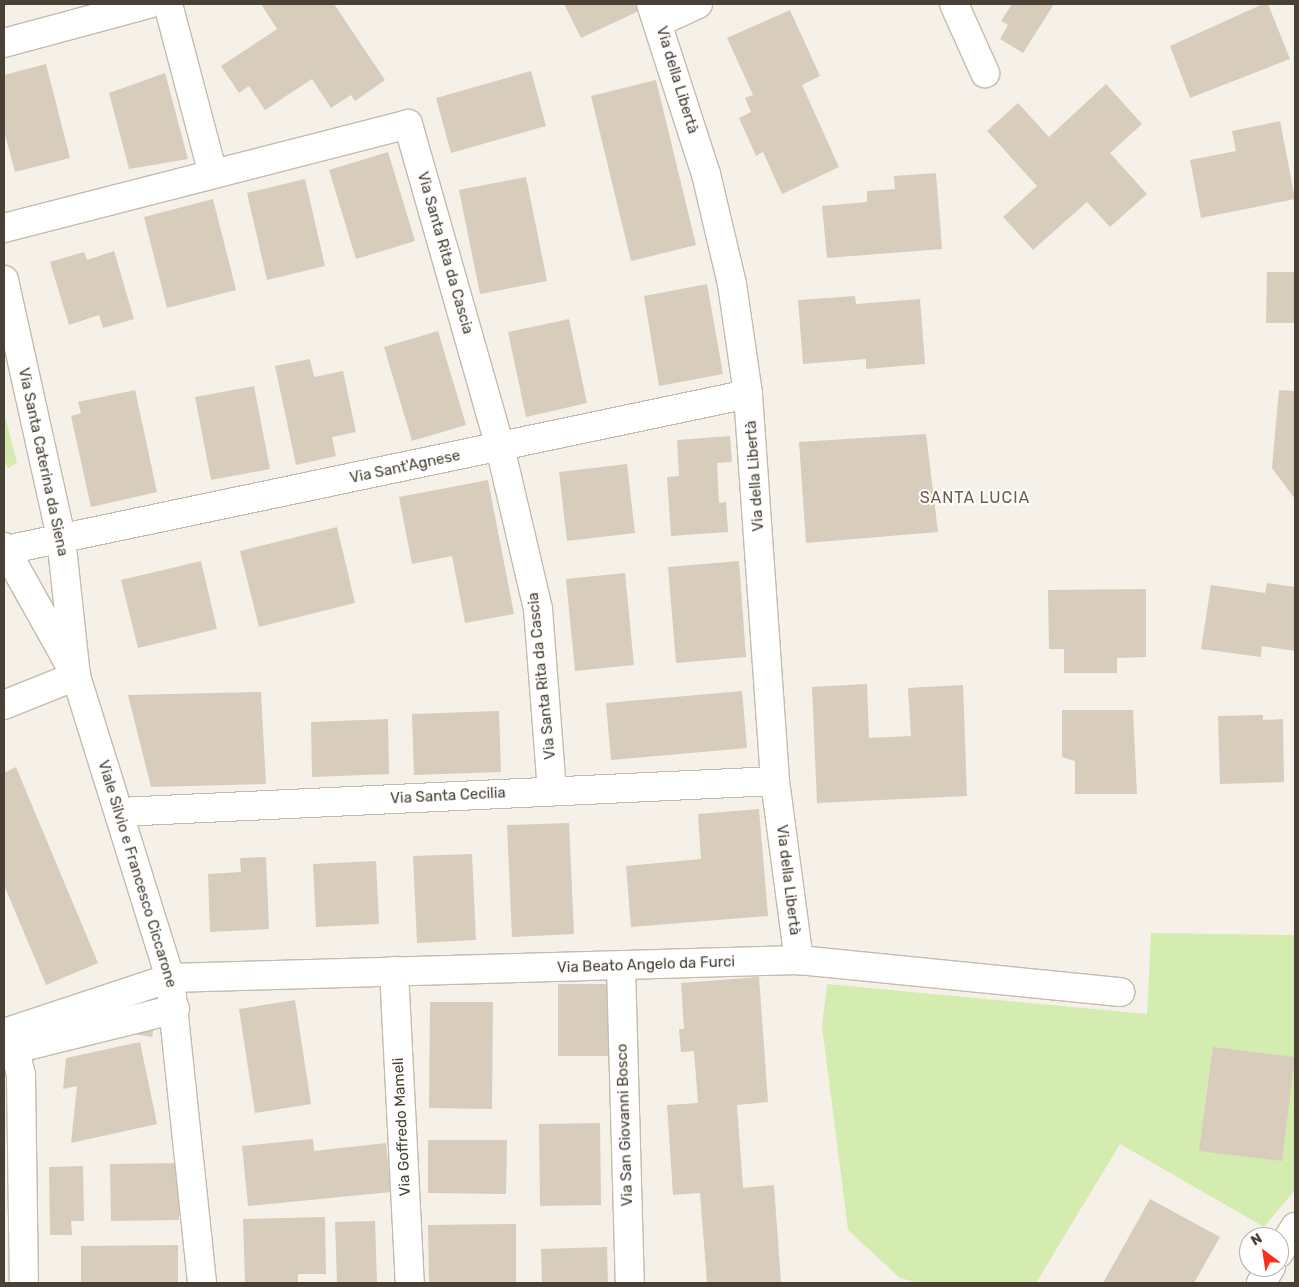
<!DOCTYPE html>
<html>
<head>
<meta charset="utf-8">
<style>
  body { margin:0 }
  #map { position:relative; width:1299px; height:1287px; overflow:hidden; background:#f5f1e9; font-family:Rubik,sans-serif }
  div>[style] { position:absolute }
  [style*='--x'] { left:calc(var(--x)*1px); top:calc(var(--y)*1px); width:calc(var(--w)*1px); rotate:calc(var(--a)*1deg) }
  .green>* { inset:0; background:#d4ecaf }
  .building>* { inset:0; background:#d8ccbd }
  .roads { filter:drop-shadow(1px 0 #c4bbad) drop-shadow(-1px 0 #c4bbad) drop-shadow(0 1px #c4bbad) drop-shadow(0 -1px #c4bbad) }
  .minor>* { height:28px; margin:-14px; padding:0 14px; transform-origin:14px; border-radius:14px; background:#fff }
  .tertiary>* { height:28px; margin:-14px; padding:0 14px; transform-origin:14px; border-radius:14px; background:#fff }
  span { translate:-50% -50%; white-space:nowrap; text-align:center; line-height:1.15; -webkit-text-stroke:4px #fff; paint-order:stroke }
  .street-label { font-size:15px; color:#494136 }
  .neighbourhood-label { font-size:16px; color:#6d5e4d; letter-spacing:1px }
  .frame { position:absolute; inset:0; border:5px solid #494136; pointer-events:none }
  .north { position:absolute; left:1239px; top:1227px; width:50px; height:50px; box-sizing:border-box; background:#fff; border:1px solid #b6b3af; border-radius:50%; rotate:329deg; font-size:14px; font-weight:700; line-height:20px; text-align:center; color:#494136 }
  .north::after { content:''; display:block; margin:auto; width:18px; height:22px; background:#ff2d16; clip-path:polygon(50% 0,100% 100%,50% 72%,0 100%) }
</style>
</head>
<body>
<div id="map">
  <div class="green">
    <div style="clip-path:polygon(4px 412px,17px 463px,8px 468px,4px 461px)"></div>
    <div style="clip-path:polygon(1151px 933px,1295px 935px,1295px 1190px,1264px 1227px,1120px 1144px,1036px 1283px,919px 1283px,900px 1278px,848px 1230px,822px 1026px,827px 984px,1147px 1014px)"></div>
  </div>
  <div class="building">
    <div style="clip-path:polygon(261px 4px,334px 4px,385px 80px,355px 101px,351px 95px,331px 108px,312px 79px,265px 110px,249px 86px,239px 93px,221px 66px,277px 29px)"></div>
    <div style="clip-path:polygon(564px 4px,638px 4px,641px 10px,581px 38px)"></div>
    <div style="clip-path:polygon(1012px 4px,1054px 4px,1023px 53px,1000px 39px,1008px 25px,1001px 21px)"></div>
    <div style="clip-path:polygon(1263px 4px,1268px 4px,1290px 59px,1190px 98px,1170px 46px)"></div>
    <div style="clip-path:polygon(790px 10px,820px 76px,802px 85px,839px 167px,782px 194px,763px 152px,756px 156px,739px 118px,751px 112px,745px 98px,753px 95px,727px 38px)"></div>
    <div style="clip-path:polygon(46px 64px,70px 158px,15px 172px,4px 131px,4px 75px)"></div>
    <div style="clip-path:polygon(531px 71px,546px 126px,451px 153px,436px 98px)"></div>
    <div style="clip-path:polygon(165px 73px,188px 159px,129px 169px,109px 93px)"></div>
    <div style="clip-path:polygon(656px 80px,696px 245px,631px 261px,591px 96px)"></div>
    <div style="clip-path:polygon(1106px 84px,1142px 124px,1110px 153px,1147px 194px,1110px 227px,1087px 202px,1033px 250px,1003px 217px,1037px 186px,987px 131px,1018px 103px,1049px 137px)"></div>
    <div style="clip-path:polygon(1280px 121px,1295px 199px,1201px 218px,1190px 160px,1236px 151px,1232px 131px)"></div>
    <div style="clip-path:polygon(388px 152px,415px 241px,356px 259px,329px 170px)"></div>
    <div style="clip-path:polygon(936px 173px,942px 249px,827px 258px,822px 206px,867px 202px,867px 191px,895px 189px,894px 176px)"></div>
    <div style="clip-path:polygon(526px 177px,547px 281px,480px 294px,459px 190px)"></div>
    <div style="clip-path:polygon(305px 179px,325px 266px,267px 280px,247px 193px)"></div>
    <div style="clip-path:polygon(213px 199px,236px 290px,167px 308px,144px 217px)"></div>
    <div style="clip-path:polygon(114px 251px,134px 319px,103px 328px,99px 315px,69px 325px,50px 262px,84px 252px,87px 260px)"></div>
    <div style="clip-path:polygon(1267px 272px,1295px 272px,1295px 323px,1266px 323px)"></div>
    <div style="clip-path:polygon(707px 284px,723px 374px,659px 386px,644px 296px)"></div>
    <div style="clip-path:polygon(855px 296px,856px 304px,920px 299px,925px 364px,866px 369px,866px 359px,803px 364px,798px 300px)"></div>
    <div style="clip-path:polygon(569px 319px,587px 403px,526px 417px,508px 332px)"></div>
    <div style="clip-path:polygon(438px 331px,466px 425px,412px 441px,384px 347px)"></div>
    <div style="clip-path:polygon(310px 359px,314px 377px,343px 371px,356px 432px,332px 437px,336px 456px,296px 465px,275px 366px)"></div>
    <div style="clip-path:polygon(254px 386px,270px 469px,211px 480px,195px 397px)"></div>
    <div style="clip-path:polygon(135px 390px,157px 492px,91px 507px,71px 416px,81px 413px,78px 402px)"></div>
    <div style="clip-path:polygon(1279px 390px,1295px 391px,1295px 499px,1272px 468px)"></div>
    <div style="clip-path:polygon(926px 434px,938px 532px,806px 543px,799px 442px)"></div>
    <div style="clip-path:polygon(730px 436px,732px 462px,717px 463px,719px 503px,726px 502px,728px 532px,671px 536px,667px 477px,679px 476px,677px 440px)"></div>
    <div style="clip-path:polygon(627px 464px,635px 533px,567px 541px,559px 472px)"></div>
    <div style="clip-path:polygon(488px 480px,514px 614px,465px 623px,452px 556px,412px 564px,399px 497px)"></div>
    <div style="clip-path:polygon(337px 527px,355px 603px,259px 627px,240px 551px)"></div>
    <div style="clip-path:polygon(201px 561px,217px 629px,138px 648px,121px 580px)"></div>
    <div style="clip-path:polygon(739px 561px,746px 657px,676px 663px,668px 567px)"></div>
    <div style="clip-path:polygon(625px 573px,634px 665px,575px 671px,566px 579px)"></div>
    <div style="clip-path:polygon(1267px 583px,1295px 587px,1295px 651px,1262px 646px,1261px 657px,1201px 649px,1211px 585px,1265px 593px)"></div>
    <div style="clip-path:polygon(1146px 589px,1146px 657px,1117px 658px,1117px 673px,1064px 673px,1064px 649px,1049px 649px,1048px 590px)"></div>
    <div style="clip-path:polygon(867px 684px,869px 738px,911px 736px,908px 688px,963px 685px,967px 796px,817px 803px,812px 687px)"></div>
    <div style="clip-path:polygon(742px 691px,747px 748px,611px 760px,606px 703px)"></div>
    <div style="clip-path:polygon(261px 692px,266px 784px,151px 787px,128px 695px)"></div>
    <div style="clip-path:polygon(1062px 710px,1133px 710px,1137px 794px,1075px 794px,1075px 761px,1062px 757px)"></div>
    <div style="clip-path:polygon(499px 711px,501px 772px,414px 775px,412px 714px)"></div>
    <div style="clip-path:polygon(1263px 715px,1263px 720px,1283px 719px,1284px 782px,1220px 784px,1218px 716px)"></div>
    <div style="clip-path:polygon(388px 719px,389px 774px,312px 777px,311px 722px)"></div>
    <div style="clip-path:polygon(16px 767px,98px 963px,46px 985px,4px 885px,4px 773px)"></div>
    <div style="clip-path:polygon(759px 809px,768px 916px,631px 927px,626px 866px,701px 859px,698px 814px)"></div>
    <div style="clip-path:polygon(569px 823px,574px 934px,512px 937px,507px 825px)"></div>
    <div style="clip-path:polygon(472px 854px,476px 940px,417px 943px,413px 856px)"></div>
    <div style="clip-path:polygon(266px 857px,269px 929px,210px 932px,208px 874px,241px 872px,240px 858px)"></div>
    <div style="clip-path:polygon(376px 861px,379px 924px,316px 927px,313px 864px)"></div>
    <div style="clip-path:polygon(759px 977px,768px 1102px,737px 1105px,743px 1188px,774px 1185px,781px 1283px,707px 1283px,700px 1193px,673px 1195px,667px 1105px,698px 1103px,694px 1051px,681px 1052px,679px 1029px,684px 1029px,681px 983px)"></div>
    <div style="clip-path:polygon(558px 984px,614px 984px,614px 1056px,558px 1056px)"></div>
    <div style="clip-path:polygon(295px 1000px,311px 1104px,255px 1113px,239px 1009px)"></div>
    <div style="clip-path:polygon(430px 1002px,493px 1002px,492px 1109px,429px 1108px)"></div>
    <div style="clip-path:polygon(155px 1023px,152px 1037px,132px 1034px)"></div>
    <div style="clip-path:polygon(140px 1042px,157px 1124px,71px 1143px,77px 1086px,63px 1089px,66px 1058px)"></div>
    <div style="clip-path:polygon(1213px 1047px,1295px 1057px,1282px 1161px,1199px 1151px)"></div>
    <div style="clip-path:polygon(600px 1123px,601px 1205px,540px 1206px,539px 1124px)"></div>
    <div style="clip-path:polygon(313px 1139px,314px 1151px,386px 1143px,391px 1192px,248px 1206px,242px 1146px)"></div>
    <div style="clip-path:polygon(428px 1140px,507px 1140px,506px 1194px,428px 1193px)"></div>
    <div style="clip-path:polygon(179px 1163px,179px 1220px,111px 1221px,110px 1164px)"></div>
    <div style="clip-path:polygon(83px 1166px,84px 1221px,71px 1221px,72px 1235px,50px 1235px,49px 1167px)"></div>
    <div style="clip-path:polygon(1150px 1199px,1220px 1237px,1194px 1283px,1103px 1283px)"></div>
    <div style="clip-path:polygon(325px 1217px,326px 1274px,298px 1274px,298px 1283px,245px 1283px,243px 1219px)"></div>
    <div style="clip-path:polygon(375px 1221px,377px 1283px,337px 1283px,335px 1222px)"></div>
    <div style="clip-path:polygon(516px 1224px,516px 1283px,429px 1283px,428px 1225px)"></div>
    <div style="clip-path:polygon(178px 1245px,178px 1283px,81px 1283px,81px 1246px)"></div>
    <div style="clip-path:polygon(607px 1247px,608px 1283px,542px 1283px,541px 1249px)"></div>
  </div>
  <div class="roads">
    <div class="minor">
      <div style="--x:168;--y:4;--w:176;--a:75.2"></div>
      <div style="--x:651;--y:4;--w:179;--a:72.1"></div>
      <div style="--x:706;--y:174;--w:113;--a:76.7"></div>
      <div style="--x:732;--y:284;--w:111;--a:81.7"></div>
      <div style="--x:748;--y:394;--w:388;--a:86"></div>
      <div style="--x:775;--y:781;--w:181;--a:82.4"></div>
      <div style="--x:954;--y:4;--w:76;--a:65.8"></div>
      <div style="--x:659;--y:22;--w:43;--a:-24.8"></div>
      <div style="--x:4;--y:43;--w:150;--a:-15.1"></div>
      <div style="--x:4;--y:228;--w:417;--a:-14.4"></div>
      <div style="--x:408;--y:124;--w:336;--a:74.1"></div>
      <div style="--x:500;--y:447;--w:166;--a:76.8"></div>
      <div style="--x:538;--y:609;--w:183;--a:85.6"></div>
      <div style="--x:4;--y:280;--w:264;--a:77.5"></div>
      <div style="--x:61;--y:538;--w:139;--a:83.8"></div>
      <div style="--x:76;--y:676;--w:78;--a:158.1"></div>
      <div style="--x:6;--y:550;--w:758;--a:-11.87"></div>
      <div style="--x:120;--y:812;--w:656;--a:-2.71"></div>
      <div style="--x:621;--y:967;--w:316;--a:88.4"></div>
      <div style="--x:394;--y:971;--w:312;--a:87.1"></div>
      <div style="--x:4;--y:1033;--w:175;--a:-18.3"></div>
      <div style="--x:170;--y:978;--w:629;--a:-1.64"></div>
      <div style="--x:799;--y:960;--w:323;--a:5.7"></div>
      <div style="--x:4;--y:1038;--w:16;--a:45"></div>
      <div style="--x:15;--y:1049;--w:165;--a:-14"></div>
      <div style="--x:15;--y:1049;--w:27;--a:77"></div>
      <div style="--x:21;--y:1075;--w:208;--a:89.2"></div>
      <div style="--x:1279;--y:1253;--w:31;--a:-58"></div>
      <div style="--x:1261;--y:1283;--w:19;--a:-58"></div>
    </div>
    <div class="tertiary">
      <div style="--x:4;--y:547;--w:148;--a:60.8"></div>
      <div style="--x:76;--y:676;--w:316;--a:72.7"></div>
      <div style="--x:170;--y:978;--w:307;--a:84"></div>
    </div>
  </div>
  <div class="street-label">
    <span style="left:677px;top:80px;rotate:73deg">Via della Libertà</span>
    <span style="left:445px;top:253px;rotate:74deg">Via Santa Rita da Cascia</span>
    <span style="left:43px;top:462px;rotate:78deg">Via Santa Caterina da Siena</span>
    <span style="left:405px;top:467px;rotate:-12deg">Via Sant'Agnese</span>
    <span style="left:755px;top:476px;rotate:-94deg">Via della Libertà</span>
    <span style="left:542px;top:676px;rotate:-96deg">Via Santa Rita da Cascia</span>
    <span style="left:448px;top:796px;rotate:-3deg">Via Santa Cecilia</span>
    <span style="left:137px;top:874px;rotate:73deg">Viale Silvio e Francesco Ciccarone</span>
    <span style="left:788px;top:880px;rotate:83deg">Via della Libertà</span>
    <span style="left:646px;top:965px;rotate:-2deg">Via Beato Angelo da Furci</span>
    <span style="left:625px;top:1125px;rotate:-92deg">Via San Giovanni Bosco</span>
    <span style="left:402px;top:1127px;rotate:-93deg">Via Goffredo Mameli</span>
  </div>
  <div class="neighbourhood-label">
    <span style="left:975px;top:498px">SANTA LUCIA</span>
  </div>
  <div class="frame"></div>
  <div class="north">N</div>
</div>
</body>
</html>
